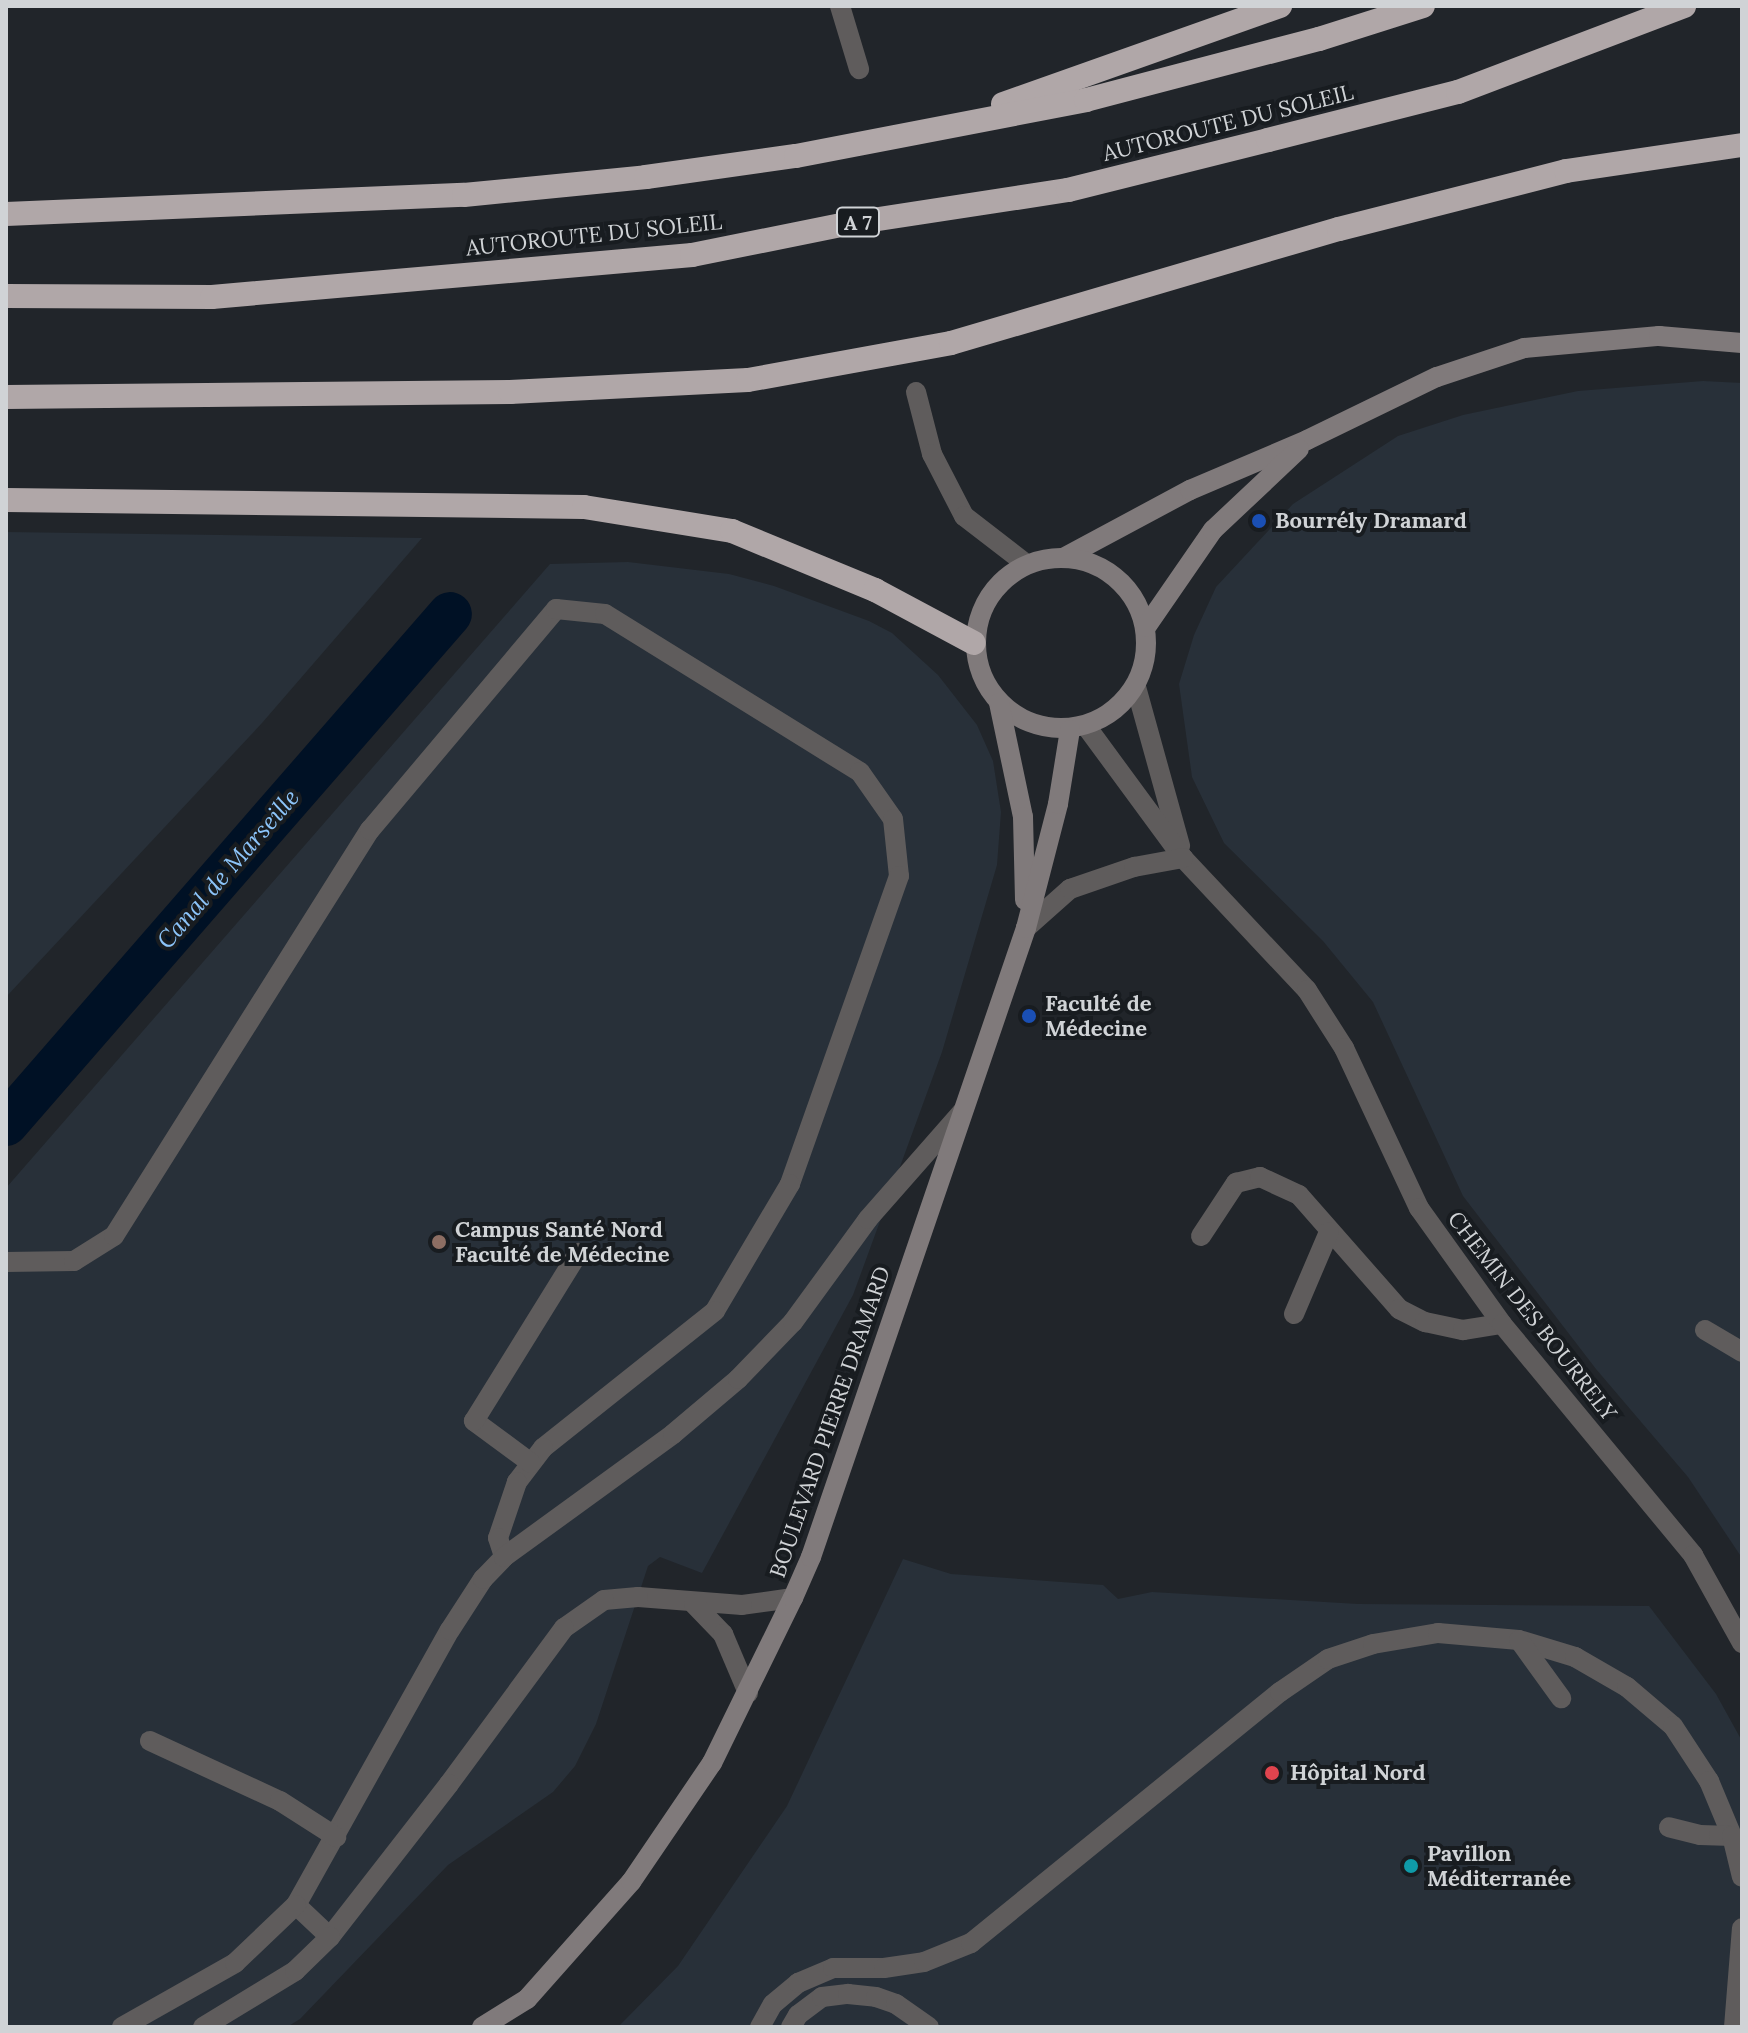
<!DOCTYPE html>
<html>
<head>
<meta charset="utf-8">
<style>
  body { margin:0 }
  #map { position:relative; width:1748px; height:2033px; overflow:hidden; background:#21252a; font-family:Lora,serif }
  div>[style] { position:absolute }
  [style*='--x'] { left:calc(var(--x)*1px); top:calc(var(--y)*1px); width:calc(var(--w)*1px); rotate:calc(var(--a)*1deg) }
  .built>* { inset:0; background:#283039 }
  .canal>* { height:44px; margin:-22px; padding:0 22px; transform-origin:22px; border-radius:22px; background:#001125 }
  .lane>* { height:20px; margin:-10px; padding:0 10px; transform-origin:10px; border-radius:10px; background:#5f5c5c }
  .street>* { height:20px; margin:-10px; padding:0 10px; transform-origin:10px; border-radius:10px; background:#5f5c5c }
  .secondary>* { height:20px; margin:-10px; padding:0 10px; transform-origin:10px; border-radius:10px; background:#807a7b }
  .secondary>.ring { margin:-10px; padding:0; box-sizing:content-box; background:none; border:20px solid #807a7b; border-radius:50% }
  .highway>* { height:24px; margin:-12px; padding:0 12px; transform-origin:12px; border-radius:12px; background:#b0a7a8 }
  .dots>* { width:22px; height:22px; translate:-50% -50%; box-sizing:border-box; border:4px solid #181c20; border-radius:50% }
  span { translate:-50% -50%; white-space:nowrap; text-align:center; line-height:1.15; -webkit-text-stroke:8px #181c20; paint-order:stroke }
  .shield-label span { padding:2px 6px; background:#181c20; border:2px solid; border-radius:6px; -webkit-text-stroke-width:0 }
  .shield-label { font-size:20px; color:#d0d3d6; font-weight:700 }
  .street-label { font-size:22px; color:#d0d3d6 }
  .poi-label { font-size:22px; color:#d0d3d6; font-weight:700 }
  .left { translate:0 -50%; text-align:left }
  .water-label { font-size:24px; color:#8cc4f9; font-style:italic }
  .frame { position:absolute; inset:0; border:8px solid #d0d3d6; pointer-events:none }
</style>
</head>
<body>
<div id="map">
  <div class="built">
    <div style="clip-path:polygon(1703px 381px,1742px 383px,1742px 1558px,1688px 1477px,1596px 1369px,1463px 1196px,1373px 1002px,1323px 941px,1224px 843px,1192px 777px,1179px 684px,1194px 635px,1216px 587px,1293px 504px,1398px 436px,1463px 415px,1578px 391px)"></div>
    <div style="clip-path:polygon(6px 532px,422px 538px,262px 723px,6px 997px)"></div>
    <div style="clip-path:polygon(628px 562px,729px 574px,774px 586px,869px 621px,892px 633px,938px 675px,977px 725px,993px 761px,1001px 812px,997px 865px,942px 1052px,853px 1295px,702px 1573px,660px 1557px,648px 1566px,596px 1724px,575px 1766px,553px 1792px,448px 1865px,300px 2019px,287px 2027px,6px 2027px,6px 1188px,550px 564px)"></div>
    <div style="clip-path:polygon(903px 1559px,951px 1574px,1103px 1585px,1118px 1599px,1152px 1592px,1358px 1604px,1649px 1606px,1716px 1694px,1742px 1741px,1742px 2027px,618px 2027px,678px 1966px,787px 1806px)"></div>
  </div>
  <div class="canal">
    <div style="--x:6;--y:1124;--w:676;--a:-48.96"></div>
  </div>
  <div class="lane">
    <div style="--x:1201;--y:1236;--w:64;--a:-56.6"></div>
    <div style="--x:1236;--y:1183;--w:25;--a:-14"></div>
    <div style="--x:1260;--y:1177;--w:43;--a:24.8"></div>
    <div style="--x:1299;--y:1195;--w:152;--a:48.7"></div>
    <div style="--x:1399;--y:1309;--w:29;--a:27"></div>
    <div style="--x:1425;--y:1322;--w:39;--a:12"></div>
    <div style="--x:1463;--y:1330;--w:39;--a:-9"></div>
    <div style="--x:6;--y:1262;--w:68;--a:-0.8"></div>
    <div style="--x:74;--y:1261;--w:47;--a:-32"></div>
    <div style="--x:114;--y:1236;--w:480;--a:-57.8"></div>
    <div style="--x:370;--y:830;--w:289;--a:-49.9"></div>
    <div style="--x:556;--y:609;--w:49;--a:5.8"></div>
    <div style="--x:605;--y:614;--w:300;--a:31.8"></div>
    <div style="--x:860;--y:772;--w:57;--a:54.9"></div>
    <div style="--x:893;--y:819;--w:57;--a:84"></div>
    <div style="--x:899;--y:876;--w:327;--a:109.5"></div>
    <div style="--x:790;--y:1184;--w:147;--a:120.6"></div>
    <div style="--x:715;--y:1311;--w:220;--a:141.5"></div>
    <div style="--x:543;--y:1448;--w:43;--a:127.4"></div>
    <div style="--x:517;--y:1482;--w:59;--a:108.7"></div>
    <div style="--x:498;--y:1538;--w:20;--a:72"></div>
    <div style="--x:1294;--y:1314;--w:89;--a:-66.9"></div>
    <div style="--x:1705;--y:1330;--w:43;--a:30.7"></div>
    <div style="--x:531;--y:1463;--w:71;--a:-143.6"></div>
    <div style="--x:474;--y:1421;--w:198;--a:-58.2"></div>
    <div style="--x:793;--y:1598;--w:51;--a:172.2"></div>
    <div style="--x:742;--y:1605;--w:104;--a:-175.6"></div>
    <div style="--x:638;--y:1597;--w:34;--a:175"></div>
    <div style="--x:604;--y:1600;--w:49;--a:145"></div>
    <div style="--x:564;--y:1628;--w:194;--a:126.4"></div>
    <div style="--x:449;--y:1784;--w:194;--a:127.9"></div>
    <div style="--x:330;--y:1937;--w:47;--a:-136.7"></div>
    <div style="--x:296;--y:1905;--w:315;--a:-60.8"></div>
    <div style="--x:450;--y:1630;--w:61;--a:-57.1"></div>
    <div style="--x:483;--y:1579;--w:30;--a:-46"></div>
    <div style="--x:504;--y:1557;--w:209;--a:-36"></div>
    <div style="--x:673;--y:1434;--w:85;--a:-40.2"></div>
    <div style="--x:738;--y:1379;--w:79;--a:-46"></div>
    <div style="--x:793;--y:1322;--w:127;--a:-53.9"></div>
    <div style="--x:868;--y:1219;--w:142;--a:-48.7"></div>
    <div style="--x:694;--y:1604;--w:42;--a:46"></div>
    <div style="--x:723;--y:1634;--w:64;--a:67"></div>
    <div style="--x:1519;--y:1640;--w:59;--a:16.9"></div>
    <div style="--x:1575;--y:1657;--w:60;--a:30"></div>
    <div style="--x:1627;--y:1687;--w:60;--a:40.3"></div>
    <div style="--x:1673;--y:1726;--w:66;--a:56.8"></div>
    <div style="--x:1709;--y:1781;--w:60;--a:67.3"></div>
    <div style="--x:1732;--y:1836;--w:32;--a:-178"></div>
    <div style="--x:1700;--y:1835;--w:32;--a:-166"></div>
    <div style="--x:150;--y:1741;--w:143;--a:24.8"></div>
    <div style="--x:280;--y:1801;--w:67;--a:32.7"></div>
    <div style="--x:1732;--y:1836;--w:42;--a:76.3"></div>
    <div style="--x:122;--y:2027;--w:130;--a:-29.5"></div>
    <div style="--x:235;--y:1963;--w:84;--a:-43.6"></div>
    <div style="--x:203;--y:2027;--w:108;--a:-31.3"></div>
    <div style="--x:295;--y:1971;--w:49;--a:-44.2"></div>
    <div style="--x:760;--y:2027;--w:26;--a:-61"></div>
    <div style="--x:773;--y:2004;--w:33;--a:-40"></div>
    <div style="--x:798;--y:1983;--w:38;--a:-23"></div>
    <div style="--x:833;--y:1968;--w:51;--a:0"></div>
    <div style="--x:884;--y:1968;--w:40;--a:-8.5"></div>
    <div style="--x:924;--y:1962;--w:51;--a:-22"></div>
    <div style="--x:971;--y:1943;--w:398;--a:-39.1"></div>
    <div style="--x:1280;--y:1692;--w:58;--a:-34.5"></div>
    <div style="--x:1328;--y:1659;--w:47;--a:-18.4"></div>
    <div style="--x:1373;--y:1644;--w:66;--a:-9.6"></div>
    <div style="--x:1438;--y:1633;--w:81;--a:4.9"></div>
    <div style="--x:1519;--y:1640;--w:72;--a:54.1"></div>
    <div style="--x:791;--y:2027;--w:14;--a:-60"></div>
    <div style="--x:798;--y:2015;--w:30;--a:-37"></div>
    <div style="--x:822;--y:1997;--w:26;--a:-7"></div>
    <div style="--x:848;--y:1994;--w:28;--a:6"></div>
    <div style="--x:876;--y:1997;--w:21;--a:19"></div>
    <div style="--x:896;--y:2004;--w:40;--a:34.9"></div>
    <div style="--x:1734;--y:2027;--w:99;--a:-85.4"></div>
  </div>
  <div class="street">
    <div style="--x:840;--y:6;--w:66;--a:73.2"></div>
    <div style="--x:916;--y:392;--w:64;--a:75.5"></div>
    <div style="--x:932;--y:454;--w:70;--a:62.7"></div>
    <div style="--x:964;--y:516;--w:78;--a:37.7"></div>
    <div style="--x:1136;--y:687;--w:165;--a:74.5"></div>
    <div style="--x:1086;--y:726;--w:164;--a:53.7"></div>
    <div style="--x:1183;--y:858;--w:181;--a:46.8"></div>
    <div style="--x:1307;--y:990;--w:69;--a:57.5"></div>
    <div style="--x:1344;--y:1048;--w:177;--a:64.9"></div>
    <div style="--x:1419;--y:1208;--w:143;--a:54.4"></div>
    <div style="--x:1502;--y:1324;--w:300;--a:50.4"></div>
    <div style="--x:1693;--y:1555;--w:101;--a:60.9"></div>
    <div style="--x:1026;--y:928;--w:59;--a:-41.6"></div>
    <div style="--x:1070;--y:889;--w:68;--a:-19"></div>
    <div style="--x:1134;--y:867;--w:50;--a:-10.4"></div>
  </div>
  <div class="secondary">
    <div style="--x:1065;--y:557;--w:142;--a:-28.2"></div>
    <div style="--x:1190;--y:490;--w:127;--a:-23.1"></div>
    <div style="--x:1307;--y:440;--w:144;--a:-25.9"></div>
    <div style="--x:1437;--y:377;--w:92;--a:-18.4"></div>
    <div style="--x:1524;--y:348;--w:136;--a:-5.1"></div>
    <div style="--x:1659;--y:336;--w:83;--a:4.8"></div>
    <div class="ring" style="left:976px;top:558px;width:150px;height:150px"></div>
    <div style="--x:1146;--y:627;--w:118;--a:-55.4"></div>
    <div style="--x:1213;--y:530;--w:118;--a:-43.3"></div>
    <div style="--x:999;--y:703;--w:116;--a:78.1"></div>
    <div style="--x:1023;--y:817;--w:83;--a:88.6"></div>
    <div style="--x:482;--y:2027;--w:53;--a:-31.9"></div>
    <div style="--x:527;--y:1999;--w:157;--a:-48.4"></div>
    <div style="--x:631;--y:1882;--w:144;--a:-55.8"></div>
    <div style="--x:712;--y:1763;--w:184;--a:-63.9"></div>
    <div style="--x:793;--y:1598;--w:45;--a:-66.3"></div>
    <div style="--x:811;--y:1557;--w:665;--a:-71.13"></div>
    <div style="--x:1026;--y:928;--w:128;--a:-75.5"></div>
    <div style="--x:1058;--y:804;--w:75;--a:-80.8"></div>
  </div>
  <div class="highway">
    <div style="--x:1003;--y:104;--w:294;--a:-19.5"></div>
    <div style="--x:6;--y:214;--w:458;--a:-2.4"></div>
    <div style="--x:464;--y:195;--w:183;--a:-5.6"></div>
    <div style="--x:646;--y:177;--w:151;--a:-8"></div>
    <div style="--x:796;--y:156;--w:295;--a:-10.9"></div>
    <div style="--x:1086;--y:100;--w:241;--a:-14.7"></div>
    <div style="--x:1319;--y:39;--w:109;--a:-17.6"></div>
    <div style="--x:6;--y:296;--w:206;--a:0.3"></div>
    <div style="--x:212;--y:297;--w:482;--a:-5"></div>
    <div style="--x:692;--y:255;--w:157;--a:-11.4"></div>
    <div style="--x:846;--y:224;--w:225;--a:-8.7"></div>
    <div style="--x:1068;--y:190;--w:206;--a:-14"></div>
    <div style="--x:1268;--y:140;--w:196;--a:-14.2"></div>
    <div style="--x:1458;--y:92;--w:242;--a:-20.8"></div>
    <div style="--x:6;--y:397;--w:504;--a:-0.57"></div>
    <div style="--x:510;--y:392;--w:238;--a:-2.9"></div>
    <div style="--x:748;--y:380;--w:206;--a:-10.3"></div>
    <div style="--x:951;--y:343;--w:404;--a:-16.4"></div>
    <div style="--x:1339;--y:229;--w:234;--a:-14.3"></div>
    <div style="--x:1566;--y:171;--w:178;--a:-8.4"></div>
    <div style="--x:6;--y:500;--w:578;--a:0.69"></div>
    <div style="--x:584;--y:507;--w:150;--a:9.2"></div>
    <div style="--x:732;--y:531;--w:155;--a:22.4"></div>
    <div style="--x:875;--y:590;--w:112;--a:28.2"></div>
  </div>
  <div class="dots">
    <div style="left:1259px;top:521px;background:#1a4fb4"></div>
    <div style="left:1029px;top:1016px;background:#1a4fb4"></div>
    <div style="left:439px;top:1242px;background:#8d6e63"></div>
    <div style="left:1272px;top:1773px;background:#e0444e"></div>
    <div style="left:1411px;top:1866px;background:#0f9aa8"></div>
  </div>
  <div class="shield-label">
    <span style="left:858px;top:222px">A 7</span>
  </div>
  <div class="street-label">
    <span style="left:1228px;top:123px;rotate:-14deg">AUTOROUTE DU SOLEIL</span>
    <span style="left:594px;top:235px;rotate:-6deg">AUTOROUTE DU SOLEIL</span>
    <span style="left:1532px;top:1316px;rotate:52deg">CHEMIN DES BOURRELY</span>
    <span style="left:830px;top:1422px;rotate:-71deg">BOULEVARD PIERRE DRAMARD</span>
  </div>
  <div class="poi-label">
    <span class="left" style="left:1275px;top:521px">Bourrély Dramard</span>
    <span class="left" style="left:1045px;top:1016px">Faculté de<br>Médecine</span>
    <span class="left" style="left:455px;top:1242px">Campus Santé Nord<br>Faculté de Médecine</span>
    <span class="left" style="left:1290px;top:1773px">Hôpital Nord</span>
    <span class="left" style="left:1427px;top:1866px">Pavillon<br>Méditerranée</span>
  </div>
  <div class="water-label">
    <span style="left:228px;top:869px;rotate:-49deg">Canal de Marseille</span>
  </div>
  <div class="frame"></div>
</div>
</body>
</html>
